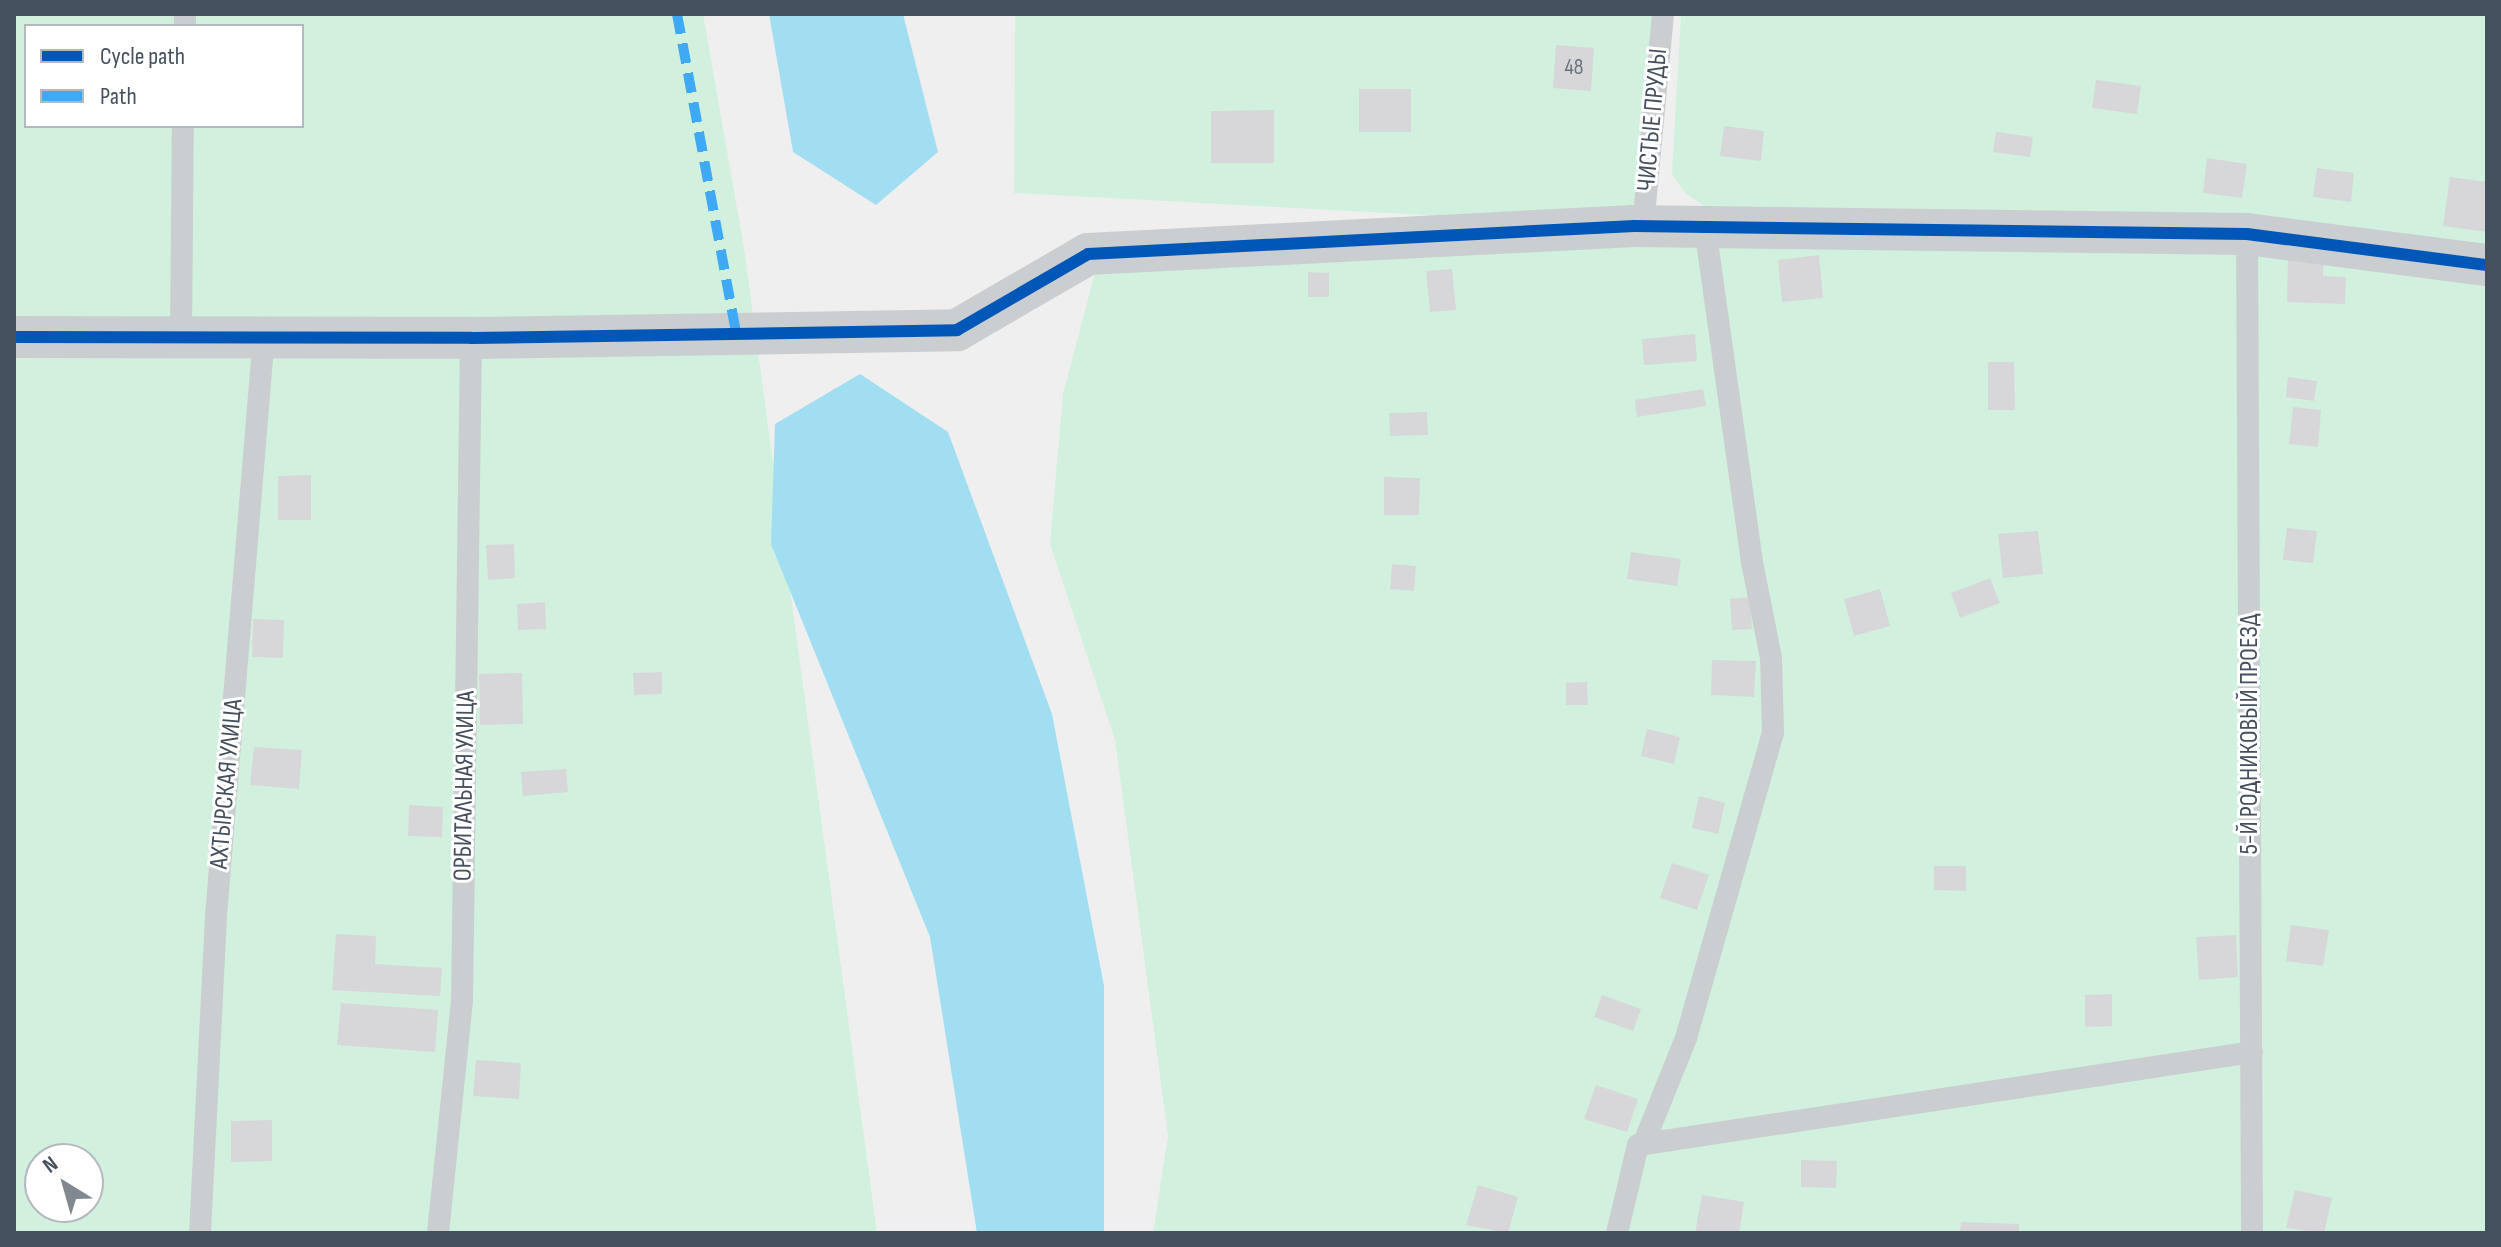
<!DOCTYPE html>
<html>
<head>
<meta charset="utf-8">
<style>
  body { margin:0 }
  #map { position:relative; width:2501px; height:1247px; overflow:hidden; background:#f0efef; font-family:"Sofia Sans Condensed",sans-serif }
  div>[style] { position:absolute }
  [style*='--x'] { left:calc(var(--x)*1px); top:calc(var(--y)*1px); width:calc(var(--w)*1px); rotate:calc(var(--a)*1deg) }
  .green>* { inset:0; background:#d1f1de }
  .water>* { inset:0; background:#a2def2 }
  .building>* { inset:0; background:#d7d7d9 }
  .service>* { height:22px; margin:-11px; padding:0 11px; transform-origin:11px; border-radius:11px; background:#cbced0 }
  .minor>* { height:42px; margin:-21px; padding:0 21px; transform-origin:21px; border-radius:21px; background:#cbced0 }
  .quiet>* { height:10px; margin-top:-5px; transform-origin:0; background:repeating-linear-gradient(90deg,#3fa9f5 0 20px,transparent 0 30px) }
  .cycleway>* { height:12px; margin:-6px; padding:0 6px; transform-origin:6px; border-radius:6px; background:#0057b8 }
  span { translate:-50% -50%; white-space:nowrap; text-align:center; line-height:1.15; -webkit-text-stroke:6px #fff; paint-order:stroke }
  .number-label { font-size:22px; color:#6a737d }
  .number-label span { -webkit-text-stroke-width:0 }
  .street-label { font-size:26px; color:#44505d }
  .frame { position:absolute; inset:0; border:16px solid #44505d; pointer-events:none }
  .legend { position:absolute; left:24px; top:24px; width:280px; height:104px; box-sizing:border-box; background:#fff; border:2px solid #b4b9be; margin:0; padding:10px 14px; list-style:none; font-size:24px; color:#44505d }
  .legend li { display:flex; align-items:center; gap:16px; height:40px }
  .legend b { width:40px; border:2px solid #b4b9be }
  .north { position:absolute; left:24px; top:1143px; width:80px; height:80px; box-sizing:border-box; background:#fff; border:2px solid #b4b9be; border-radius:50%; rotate:323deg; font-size:22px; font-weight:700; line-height:32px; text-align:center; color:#44505d }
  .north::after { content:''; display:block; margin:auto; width:28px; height:36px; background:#808890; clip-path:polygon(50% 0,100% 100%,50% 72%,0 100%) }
</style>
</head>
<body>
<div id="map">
  <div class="green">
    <div style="clip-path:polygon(evenodd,14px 14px,703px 14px,744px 248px,877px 1233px,14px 1233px,14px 14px,26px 26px,302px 26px,302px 126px,26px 126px,26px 26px,14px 14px,40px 1159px,88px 1159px,88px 1207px,40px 1207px,40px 1159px)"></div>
    <div style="clip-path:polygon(1015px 14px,1654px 14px,1634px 226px,1014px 193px)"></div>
    <div style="clip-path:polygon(1681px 14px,2487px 14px,2487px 254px,1706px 207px,1685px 193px,1672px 174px)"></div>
    <div style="clip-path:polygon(1656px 240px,2250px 242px,2487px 277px,2487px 1233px,1153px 1233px,1168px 1136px,1115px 740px,1050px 544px,1063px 394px,1097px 265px)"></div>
  </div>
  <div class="water">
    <div style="clip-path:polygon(769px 14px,903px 14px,938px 152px,876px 205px,793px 152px)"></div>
    <div style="clip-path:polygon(860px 374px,948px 432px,1052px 714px,1104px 986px,1104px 1233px,977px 1233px,930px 937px,771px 544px,775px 424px)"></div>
  </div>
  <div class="building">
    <div style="clip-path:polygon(1556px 45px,1594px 48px,1591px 91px,1553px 88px)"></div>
    <div style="clip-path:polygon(2096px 80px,2141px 86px,2137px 114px,2092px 108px)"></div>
    <div style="clip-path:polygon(1359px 89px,1411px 89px,1411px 132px,1359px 132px)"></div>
    <div style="clip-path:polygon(1274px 110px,1274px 163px,1211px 163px,1211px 111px)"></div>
    <div style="clip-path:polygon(1724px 126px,1764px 131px,1761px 161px,1720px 156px)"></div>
    <div style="clip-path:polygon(1996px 132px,2033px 137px,2030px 157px,1993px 152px)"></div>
    <div style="clip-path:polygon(2207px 158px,2247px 164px,2242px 198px,2203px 193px)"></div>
    <div style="clip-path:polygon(2317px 168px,2354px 173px,2351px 202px,2313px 197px)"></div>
    <div style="clip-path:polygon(2450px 177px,2487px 182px,2487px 232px,2443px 226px)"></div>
    <div style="clip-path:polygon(1819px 255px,1823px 298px,1782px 302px,1778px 260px)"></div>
    <div style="clip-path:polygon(2288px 256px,2324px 257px,2323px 276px,2346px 277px,2345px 304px,2287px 302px)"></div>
    <div style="clip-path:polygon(1452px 269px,1456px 310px,1430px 312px,1426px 271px)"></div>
    <div style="clip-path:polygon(1308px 272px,1329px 273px,1329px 297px,1308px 297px)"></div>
    <div style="clip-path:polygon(1695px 334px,1697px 361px,1644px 365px,1642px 339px)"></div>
    <div style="clip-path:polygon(1988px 362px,2014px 362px,2015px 410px,1988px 410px)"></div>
    <div style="clip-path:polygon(2288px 377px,2317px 381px,2314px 401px,2286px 397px)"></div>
    <div style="clip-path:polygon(1703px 389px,1706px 406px,1637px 417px,1635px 400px)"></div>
    <div style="clip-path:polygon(2293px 407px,2321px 410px,2318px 447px,2289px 444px)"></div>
    <div style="clip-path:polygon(1427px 412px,1428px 435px,1390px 436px,1389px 413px)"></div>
    <div style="clip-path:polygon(311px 475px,311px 520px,278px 520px,278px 476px)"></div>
    <div style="clip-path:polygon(1384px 477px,1420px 478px,1419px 515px,1384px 515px)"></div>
    <div style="clip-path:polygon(2287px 528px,2317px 531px,2313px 563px,2283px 560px)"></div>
    <div style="clip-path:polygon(2038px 531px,2043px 574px,2003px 578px,1998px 534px)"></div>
    <div style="clip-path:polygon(514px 544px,515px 578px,488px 580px,486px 545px)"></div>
    <div style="clip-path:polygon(1631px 552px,1681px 559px,1677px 586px,1627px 579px)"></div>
    <div style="clip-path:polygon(1392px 564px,1416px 566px,1414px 591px,1390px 589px)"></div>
    <div style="clip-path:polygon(1990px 578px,2000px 603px,1960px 618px,1951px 593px)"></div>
    <div style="clip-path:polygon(1880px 589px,1890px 626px,1854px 636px,1844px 599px)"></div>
    <div style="clip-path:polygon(1750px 597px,1752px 629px,1732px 630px,1730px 599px)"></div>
    <div style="clip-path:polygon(545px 602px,546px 629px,518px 630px,517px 604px)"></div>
    <div style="clip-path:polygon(253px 619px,284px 620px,283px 658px,252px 657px)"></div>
    <div style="clip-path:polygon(1712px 660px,1756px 661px,1754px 697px,1711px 695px)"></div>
    <div style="clip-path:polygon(662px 672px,662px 694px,634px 695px,633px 673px)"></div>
    <div style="clip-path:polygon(522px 673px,523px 724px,480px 725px,479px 674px)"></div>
    <div style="clip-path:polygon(1587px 682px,1588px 705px,1566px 705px,1566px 683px)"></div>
    <div style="clip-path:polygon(1647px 729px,1680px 737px,1674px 764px,1641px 756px)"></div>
    <div style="clip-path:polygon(254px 747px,302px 750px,299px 789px,250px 785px)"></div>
    <div style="clip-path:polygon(566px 769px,568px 792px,523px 796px,521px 772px)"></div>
    <div style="clip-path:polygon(1699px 796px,1725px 803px,1718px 834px,1692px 828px)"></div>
    <div style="clip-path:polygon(409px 805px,443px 807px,442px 837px,408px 836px)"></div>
    <div style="clip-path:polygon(1672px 863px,1709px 875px,1697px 910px,1660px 898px)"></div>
    <div style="clip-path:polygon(1934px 866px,1966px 866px,1966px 891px,1934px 890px)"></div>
    <div style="clip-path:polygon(2291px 925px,2329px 930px,2323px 966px,2286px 961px)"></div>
    <div style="clip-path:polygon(336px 934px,376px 936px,375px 964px,442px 968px,440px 996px,332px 990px)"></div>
    <div style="clip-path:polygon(2236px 935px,2238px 977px,2199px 980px,2196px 937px)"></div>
    <div style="clip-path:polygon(2112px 994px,2112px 1026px,2085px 1027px,2085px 995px)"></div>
    <div style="clip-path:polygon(1602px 995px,1641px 1009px,1633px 1031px,1594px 1017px)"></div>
    <div style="clip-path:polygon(341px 1003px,438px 1010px,435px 1052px,337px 1045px)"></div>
    <div style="clip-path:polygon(476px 1060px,521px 1063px,519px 1099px,473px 1096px)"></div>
    <div style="clip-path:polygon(1596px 1085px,1638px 1099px,1627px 1132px,1584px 1119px)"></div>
    <div style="clip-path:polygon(272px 1120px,272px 1161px,231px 1162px,231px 1121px)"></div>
    <div style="clip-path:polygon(1801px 1160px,1837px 1161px,1836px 1188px,1801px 1187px)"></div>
    <div style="clip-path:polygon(1478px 1185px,1518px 1197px,1508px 1233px,1466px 1225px)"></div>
    <div style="clip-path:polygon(2295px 1190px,2332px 1198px,2324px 1233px,2286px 1228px)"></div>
    <div style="clip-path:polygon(1702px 1195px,1744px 1202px,1739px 1233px,1695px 1233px)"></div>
    <div style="clip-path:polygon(1961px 1222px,2019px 1224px,2019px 1233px,1960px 1233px)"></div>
  </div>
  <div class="service">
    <div style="--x:185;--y:26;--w:12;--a:-90"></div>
    <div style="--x:1643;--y:226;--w:213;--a:-84.6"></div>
    <div style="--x:2247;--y:234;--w:999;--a:89.71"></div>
    <div style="--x:181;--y:335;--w:209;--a:-89.5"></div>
    <div style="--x:1643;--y:1145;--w:115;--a:-68.1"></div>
    <div style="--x:1686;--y:1038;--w:317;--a:-74.1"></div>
    <div style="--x:1773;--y:733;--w:75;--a:-91.5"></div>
    <div style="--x:1771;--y:658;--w:98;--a:-101.2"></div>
    <div style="--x:1752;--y:562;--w:338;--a:-98"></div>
    <div style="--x:200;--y:1233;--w:317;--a:-87.1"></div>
    <div style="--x:216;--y:916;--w:583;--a:-85.28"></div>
    <div style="--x:438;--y:1233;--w:233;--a:-84.1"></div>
    <div style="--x:462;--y:1001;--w:663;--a:-89.22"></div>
    <div style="--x:1617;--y:1233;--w:90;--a:-76.6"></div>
    <div style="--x:1638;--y:1145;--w:621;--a:-8.61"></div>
  </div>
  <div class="minor">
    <div style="--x:14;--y:337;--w:457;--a:0.1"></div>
    <div style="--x:471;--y:338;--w:486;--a:-0.9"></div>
    <div style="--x:957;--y:330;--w:151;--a:-30.1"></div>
    <div style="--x:1088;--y:254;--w:547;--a:-2.94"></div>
    <div style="--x:1634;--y:226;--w:613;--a:0.75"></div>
    <div style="--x:2247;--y:234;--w:242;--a:7.4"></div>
  </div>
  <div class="quiet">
    <div style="--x:677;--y:14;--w:324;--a:79.5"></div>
  </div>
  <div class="cycleway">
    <div style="--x:14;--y:337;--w:457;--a:0.1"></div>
    <div style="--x:471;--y:338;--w:486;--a:-0.9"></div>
    <div style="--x:957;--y:330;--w:151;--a:-30.1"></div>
    <div style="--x:1088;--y:254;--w:547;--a:-2.94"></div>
    <div style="--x:1634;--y:226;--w:613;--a:0.75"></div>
    <div style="--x:2247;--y:234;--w:242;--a:7.4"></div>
  </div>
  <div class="number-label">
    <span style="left:1574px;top:68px">48</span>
  </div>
  <div class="street-label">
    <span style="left:1653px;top:120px;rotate:-85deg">ЧИСТЫЕ ПРУДЫ</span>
    <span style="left:2250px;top:734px;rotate:-90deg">5-Й РОДНИКОВЫЙ ПРОЕЗД</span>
    <span style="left:227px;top:784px;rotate:-85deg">АХТЫРСКАЯ УЛИЦА</span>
    <span style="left:465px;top:786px;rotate:-89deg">ОРБИТАЛЬНАЯ УЛИЦА</span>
  </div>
  <div class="frame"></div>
  <ul class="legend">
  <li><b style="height:10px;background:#0057b8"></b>Cycle path</li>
  <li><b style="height:10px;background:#3fa9f5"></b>Path</li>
  </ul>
  <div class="north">N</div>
</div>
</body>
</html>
